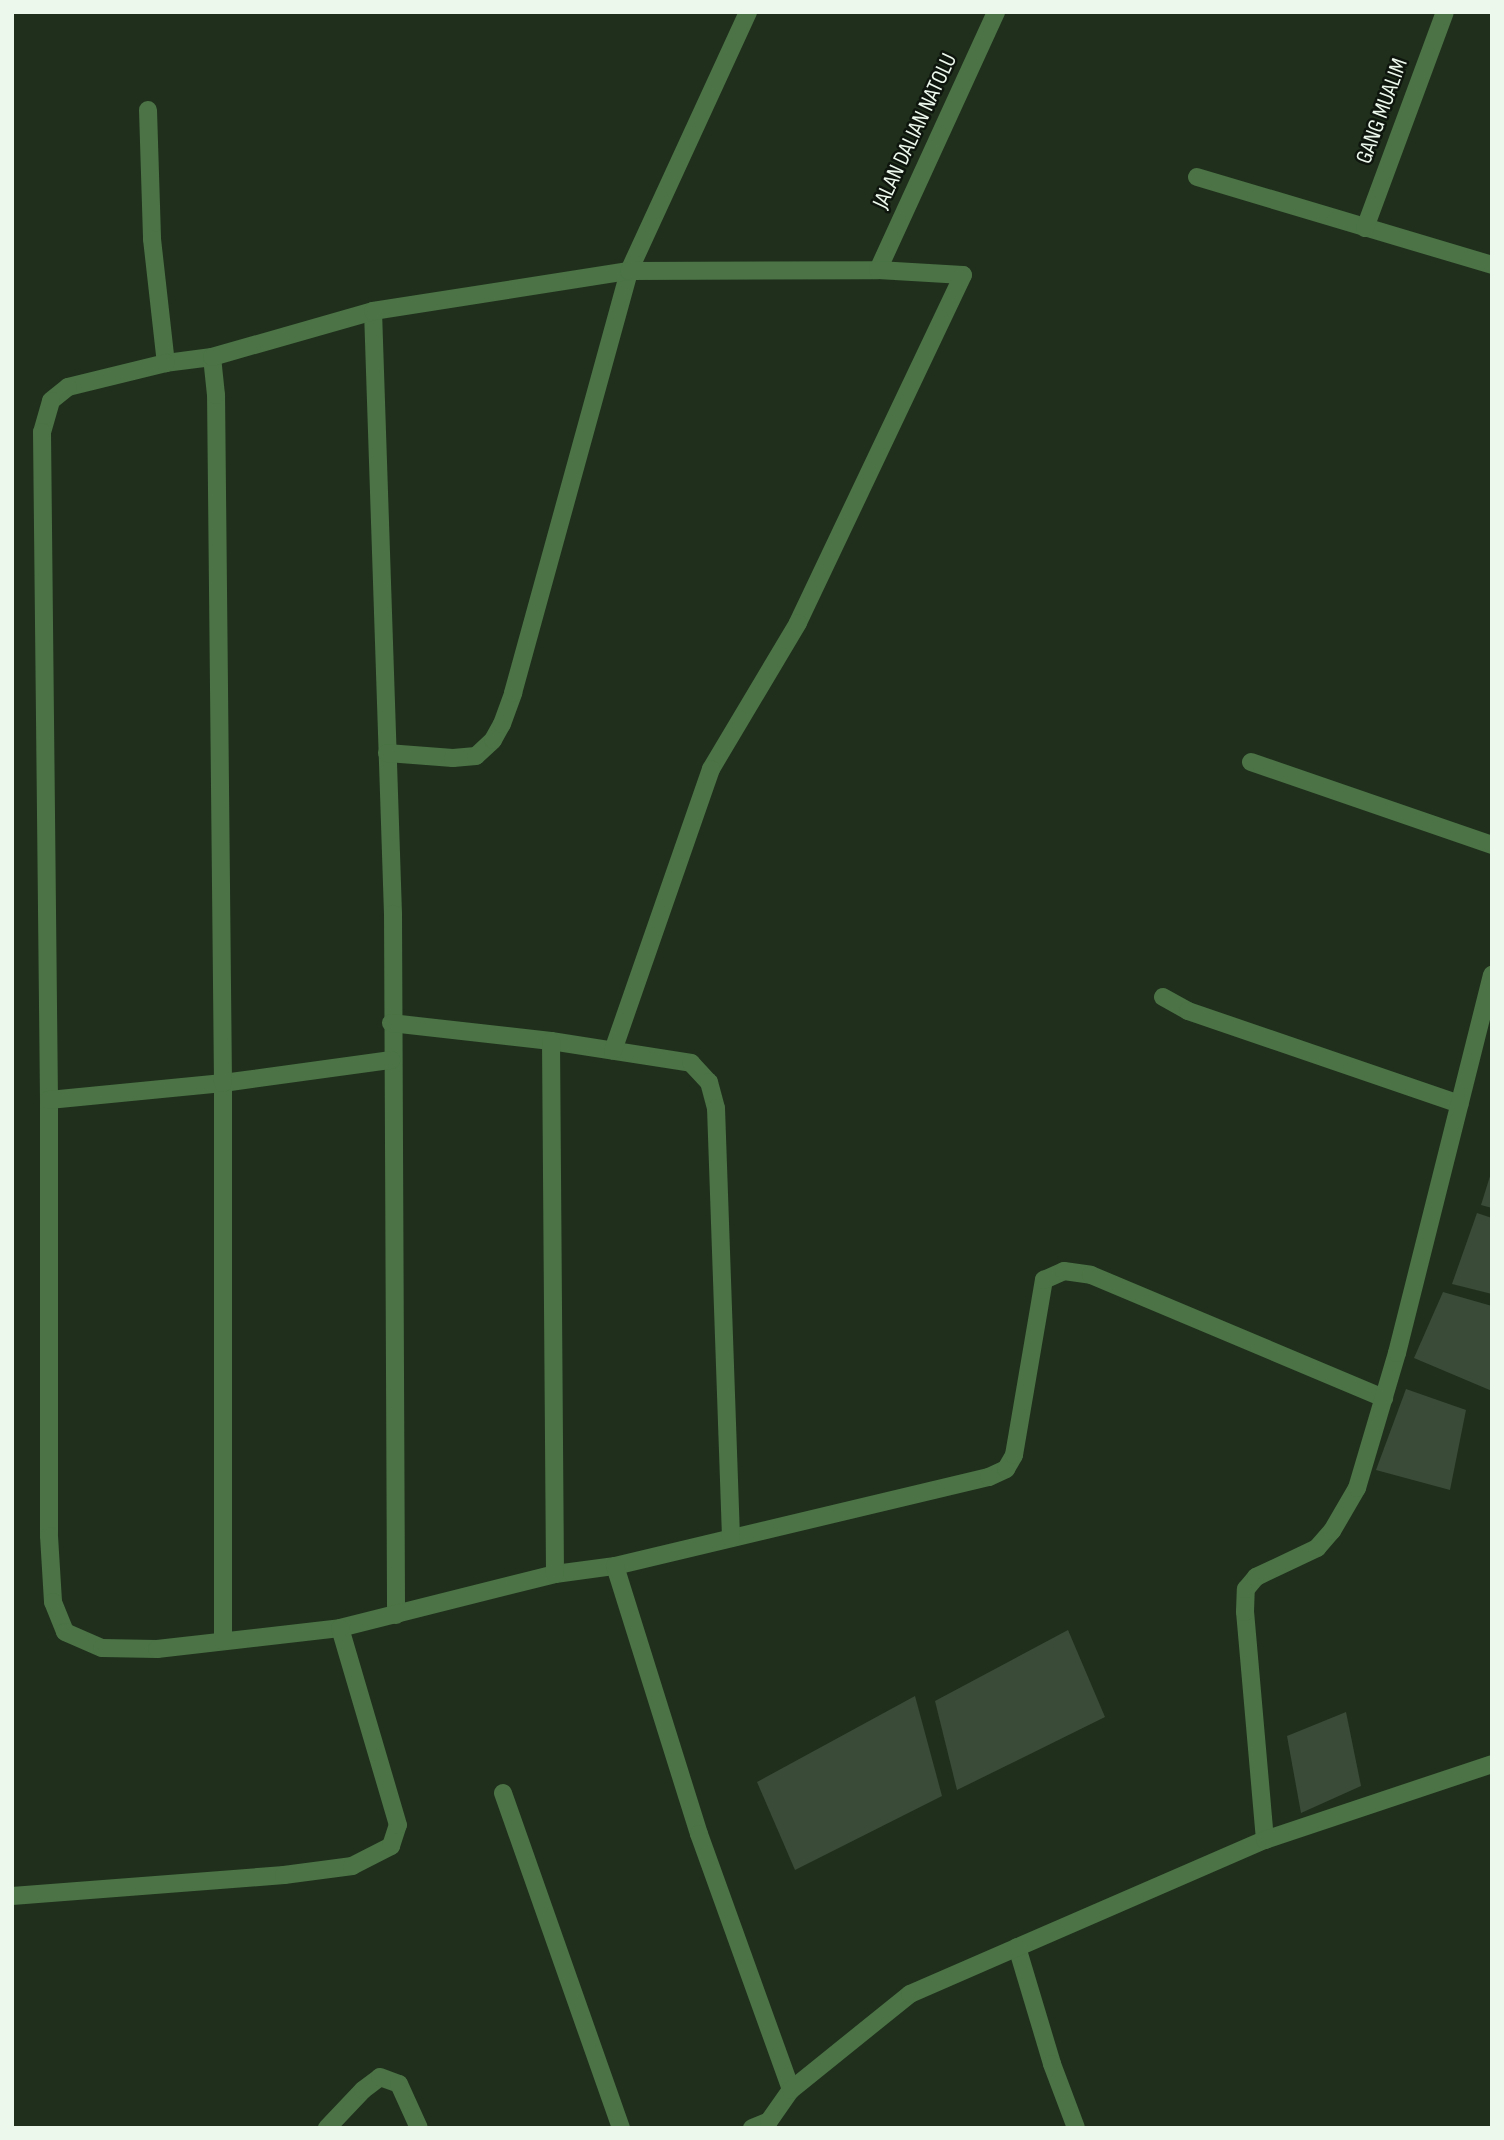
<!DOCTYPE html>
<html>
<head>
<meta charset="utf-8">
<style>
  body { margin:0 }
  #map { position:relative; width:1504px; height:2140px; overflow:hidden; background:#1f2f1c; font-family:"Sofia Sans Condensed",sans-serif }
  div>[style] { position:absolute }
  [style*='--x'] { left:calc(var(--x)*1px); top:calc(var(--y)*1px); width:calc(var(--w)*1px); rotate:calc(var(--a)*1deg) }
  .building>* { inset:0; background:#3a4b37 }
  .minor>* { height:18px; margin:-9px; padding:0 9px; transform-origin:9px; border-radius:9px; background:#4b7345 }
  span { translate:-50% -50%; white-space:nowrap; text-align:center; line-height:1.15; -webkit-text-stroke:5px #0e150d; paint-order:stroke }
  .street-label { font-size:23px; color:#edf8ec }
  .frame { position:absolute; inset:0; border:14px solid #edf8ec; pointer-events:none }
</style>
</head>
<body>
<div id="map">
  <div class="building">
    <div style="clip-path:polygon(1491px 1173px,1492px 1173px,1492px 1208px,1481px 1205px)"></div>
    <div style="clip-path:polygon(1477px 1213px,1492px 1218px,1492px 1294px,1452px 1284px)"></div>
    <div style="clip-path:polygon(1443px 1292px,1492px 1306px,1492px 1391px,1414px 1358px)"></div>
    <div style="clip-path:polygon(1406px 1389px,1466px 1410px,1450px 1490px,1376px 1470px)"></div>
    <div style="clip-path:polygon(1068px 1630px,1105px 1717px,957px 1790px,935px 1701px)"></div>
    <div style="clip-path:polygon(915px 1696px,942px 1796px,795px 1870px,757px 1782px)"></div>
    <div style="clip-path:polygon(1346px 1712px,1361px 1786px,1301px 1813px,1287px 1736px)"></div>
  </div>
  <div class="minor">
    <div style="--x:148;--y:110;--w:129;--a:88.2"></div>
    <div style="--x:152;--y:239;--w:125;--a:83.6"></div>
    <div style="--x:1197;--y:177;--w:308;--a:16.6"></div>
    <div style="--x:1365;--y:228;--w:230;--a:-69.7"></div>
    <div style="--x:878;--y:270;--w:284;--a:-65.4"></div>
    <div style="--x:373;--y:311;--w:603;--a:88.1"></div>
    <div style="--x:393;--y:914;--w:701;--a:89.75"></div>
    <div style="--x:212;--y:357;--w:46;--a:172.6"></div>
    <div style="--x:166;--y:363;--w:101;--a:166.2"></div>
    <div style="--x:68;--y:387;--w:22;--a:141"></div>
    <div style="--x:51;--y:401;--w:32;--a:106"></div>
    <div style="--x:42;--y:432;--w:668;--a:89.4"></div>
    <div style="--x:49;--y:1100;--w:436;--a:90"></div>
    <div style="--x:49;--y:1536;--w:66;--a:86.5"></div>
    <div style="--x:53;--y:1602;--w:32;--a:68"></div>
    <div style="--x:65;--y:1632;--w:40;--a:23.4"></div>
    <div style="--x:102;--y:1648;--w:55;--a:1"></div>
    <div style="--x:157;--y:1649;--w:184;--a:-6.5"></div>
    <div style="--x:340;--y:1628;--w:222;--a:-14.1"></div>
    <div style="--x:555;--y:1574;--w:61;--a:-7.6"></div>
    <div style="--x:615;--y:1566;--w:384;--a:-13.4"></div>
    <div style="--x:989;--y:1477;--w:19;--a:-25"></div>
    <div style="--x:1006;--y:1469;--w:16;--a:-60"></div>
    <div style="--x:1014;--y:1455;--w:178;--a:-80.3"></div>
    <div style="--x:1044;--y:1280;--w:22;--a:-24"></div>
    <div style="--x:1064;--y:1271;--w:27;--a:8"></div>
    <div style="--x:1091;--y:1275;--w:318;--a:22.8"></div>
    <div style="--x:387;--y:753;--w:66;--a:4.3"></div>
    <div style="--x:453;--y:758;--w:23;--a:-5"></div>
    <div style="--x:476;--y:756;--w:23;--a:-43"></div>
    <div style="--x:493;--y:740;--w:18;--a:-61"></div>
    <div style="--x:502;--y:724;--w:33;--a:-70"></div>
    <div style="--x:513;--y:693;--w:438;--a:-74.6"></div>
    <div style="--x:629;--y:271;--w:285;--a:-65.3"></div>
    <div style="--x:1251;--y:762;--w:255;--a:19"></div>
    <div style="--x:1163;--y:997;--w:29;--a:29"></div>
    <div style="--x:1188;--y:1011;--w:287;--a:18.9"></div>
    <div style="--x:391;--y:1023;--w:161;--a:6.4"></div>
    <div style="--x:551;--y:1041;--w:142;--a:8.9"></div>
    <div style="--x:691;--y:1063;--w:26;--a:47"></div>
    <div style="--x:709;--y:1082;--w:27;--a:75"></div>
    <div style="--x:716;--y:1108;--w:430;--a:88"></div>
    <div style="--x:551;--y:1041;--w:533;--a:89.57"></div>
    <div style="--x:49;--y:1100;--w:175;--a:-5.6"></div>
    <div style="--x:223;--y:1083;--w:170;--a:-7.8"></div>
    <div style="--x:615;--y:1566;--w:281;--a:72.6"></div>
    <div style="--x:699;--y:1834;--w:272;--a:70.2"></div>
    <div style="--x:223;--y:1641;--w:558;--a:-90"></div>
    <div style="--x:223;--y:1083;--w:688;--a:-90.58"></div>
    <div style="--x:216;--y:395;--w:38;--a:-96"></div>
    <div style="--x:212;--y:357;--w:167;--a:-15.9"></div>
    <div style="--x:373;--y:311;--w:259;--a:-8.9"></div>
    <div style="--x:629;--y:271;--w:249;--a:-0.2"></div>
    <div style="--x:878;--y:270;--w:85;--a:3.4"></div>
    <div style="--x:963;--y:275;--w:385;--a:115.4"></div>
    <div style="--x:798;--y:623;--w:170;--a:120.8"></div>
    <div style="--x:711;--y:769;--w:298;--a:109.2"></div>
    <div style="--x:503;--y:1793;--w:355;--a:70.6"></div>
    <div style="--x:1265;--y:1840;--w:229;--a:-95"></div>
    <div style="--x:1245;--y:1612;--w:23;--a:-88"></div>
    <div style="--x:1246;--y:1589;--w:16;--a:-50"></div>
    <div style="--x:1256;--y:1577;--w:68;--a:-25.4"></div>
    <div style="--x:1317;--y:1548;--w:23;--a:-49"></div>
    <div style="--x:1332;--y:1531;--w:50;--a:-59.8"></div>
    <div style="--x:1357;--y:1488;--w:141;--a:-73.5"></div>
    <div style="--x:1397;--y:1353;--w:390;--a:-75.9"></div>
    <div style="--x:12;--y:1896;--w:273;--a:-4.4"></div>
    <div style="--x:284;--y:1875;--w:69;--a:-7.5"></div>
    <div style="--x:352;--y:1866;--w:44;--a:-27.1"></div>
    <div style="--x:391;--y:1846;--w:22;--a:-72"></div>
    <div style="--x:398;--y:1825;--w:205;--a:-106.4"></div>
    <div style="--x:1017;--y:1947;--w:122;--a:73.3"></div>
    <div style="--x:1052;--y:2064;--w:68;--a:69.4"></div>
    <div style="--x:327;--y:2128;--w:52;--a:-46.5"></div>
    <div style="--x:363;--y:2090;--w:21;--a:-37"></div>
    <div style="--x:380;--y:2077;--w:20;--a:20"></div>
    <div style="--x:399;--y:2084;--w:48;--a:65.6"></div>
    <div style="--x:752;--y:2128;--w:18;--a:-22"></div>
    <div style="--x:769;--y:2121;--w:38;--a:-55"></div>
    <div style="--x:791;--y:2090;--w:153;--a:-38.9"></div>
    <div style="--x:910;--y:1994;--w:387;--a:-23.5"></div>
    <div style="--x:1265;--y:1840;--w:239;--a:-18.5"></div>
  </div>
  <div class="street-label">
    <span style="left:1382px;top:111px;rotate:-70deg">GANG MUALIM</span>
    <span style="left:915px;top:131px;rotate:-65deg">JALAN DALIAN NATOLU</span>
  </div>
  <div class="frame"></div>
</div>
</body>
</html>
